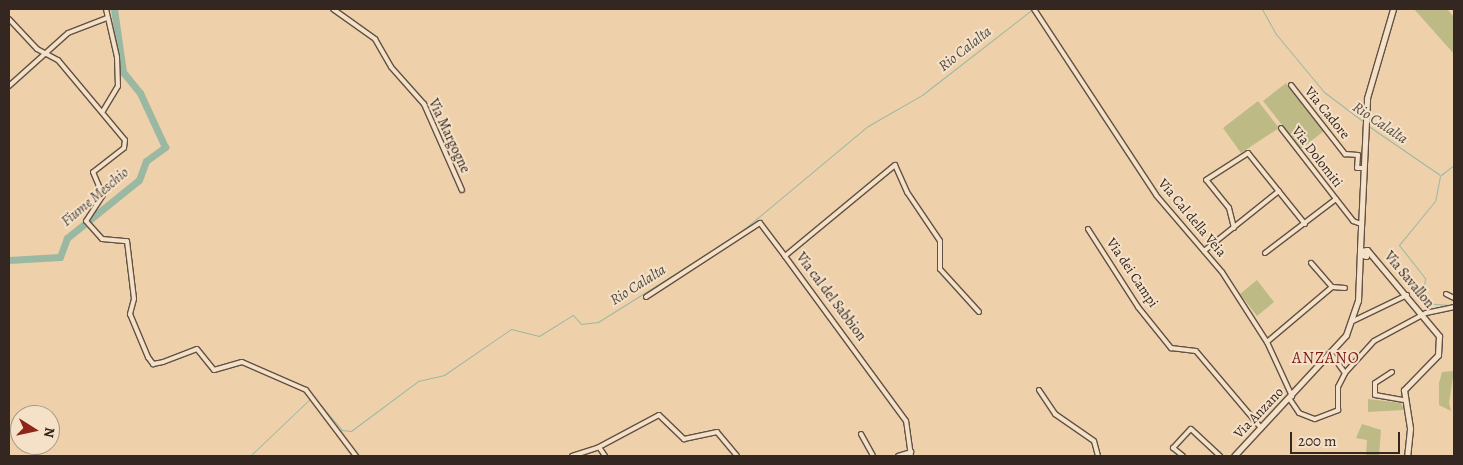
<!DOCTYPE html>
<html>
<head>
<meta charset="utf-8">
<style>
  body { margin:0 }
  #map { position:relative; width:1463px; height:465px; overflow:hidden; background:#eed1ab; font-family:Alegreya,serif }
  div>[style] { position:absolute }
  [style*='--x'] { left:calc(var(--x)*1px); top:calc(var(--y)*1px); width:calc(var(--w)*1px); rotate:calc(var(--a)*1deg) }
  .green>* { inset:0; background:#beba85 }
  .stream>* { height:1px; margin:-0.5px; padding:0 0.5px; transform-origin:0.5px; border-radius:0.5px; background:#9bb8a3 }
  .river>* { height:7px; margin:-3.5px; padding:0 3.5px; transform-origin:3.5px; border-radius:3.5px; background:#9bb8a3 }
  .roads { filter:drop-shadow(1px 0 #625144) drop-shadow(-1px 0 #625144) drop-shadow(0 1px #625144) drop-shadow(0 -1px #625144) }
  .street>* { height:4px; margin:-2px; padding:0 2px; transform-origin:2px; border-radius:2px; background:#f4e1c8 }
  .secondary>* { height:5px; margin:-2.5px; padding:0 2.5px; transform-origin:2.5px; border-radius:2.5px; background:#f4e1c8 }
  span { translate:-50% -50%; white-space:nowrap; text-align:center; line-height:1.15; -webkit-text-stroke:4px #f4e1c8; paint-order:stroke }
  .street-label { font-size:14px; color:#342621 }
  .water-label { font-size:15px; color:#4e4a42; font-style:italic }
  .quarter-label { font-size:16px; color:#7a1f14; letter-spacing:1px }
  .frame { position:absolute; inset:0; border:10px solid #342621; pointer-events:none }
  .north { position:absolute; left:10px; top:405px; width:50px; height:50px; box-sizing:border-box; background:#f4e1c8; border:1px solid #a79685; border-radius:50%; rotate:100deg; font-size:14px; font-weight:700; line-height:20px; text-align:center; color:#342621 }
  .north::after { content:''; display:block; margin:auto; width:18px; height:22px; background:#8f2418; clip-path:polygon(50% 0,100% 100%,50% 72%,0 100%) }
  .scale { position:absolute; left:1290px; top:432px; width:110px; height:22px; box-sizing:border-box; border:2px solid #342621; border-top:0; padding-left:6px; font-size:15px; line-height:18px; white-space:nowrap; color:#342621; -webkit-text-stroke:4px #f4e1c8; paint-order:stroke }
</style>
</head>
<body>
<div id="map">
  <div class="green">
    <div style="clip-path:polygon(1414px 9px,1447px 9px,1454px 17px,1454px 54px)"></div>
    <div style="clip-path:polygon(1286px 83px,1325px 130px,1301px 149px,1263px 101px)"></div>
    <div style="clip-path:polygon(1258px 101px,1279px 128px,1241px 153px,1223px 128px)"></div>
    <div style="clip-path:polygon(1257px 280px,1274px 302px,1257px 316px,1240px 294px)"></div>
    <div style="clip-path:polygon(1454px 371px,1449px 403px,1451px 411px,1439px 405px,1439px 383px,1442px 372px)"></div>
    <div style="clip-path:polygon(1368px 399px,1401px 403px,1404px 410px,1368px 412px)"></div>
    <div style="clip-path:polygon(1362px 424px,1381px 430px,1379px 456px,1366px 456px,1367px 440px,1356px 438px)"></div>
  </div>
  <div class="stream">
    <div style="--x:1262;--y:9;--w:29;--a:61"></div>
    <div style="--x:1276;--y:34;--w:75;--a:50.4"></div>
    <div style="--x:1324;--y:92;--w:50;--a:36.9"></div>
    <div style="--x:1367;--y:125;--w:88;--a:34.4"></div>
    <div style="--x:1441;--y:175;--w:16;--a:-38"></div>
    <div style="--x:1440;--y:176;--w:25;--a:101"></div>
    <div style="--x:1435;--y:201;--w:57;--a:129.3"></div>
    <div style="--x:1399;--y:245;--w:42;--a:51.8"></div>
    <div style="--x:1425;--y:278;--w:25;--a:97"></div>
    <div style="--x:1422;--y:303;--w:31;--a:4"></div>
    <div style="--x:250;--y:456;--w:87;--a:-43.6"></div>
    <div style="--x:313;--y:396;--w:45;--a:49.5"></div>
    <div style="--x:342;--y:430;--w:9;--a:6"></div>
    <div style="--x:351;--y:431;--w:84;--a:-36.7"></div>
    <div style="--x:418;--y:381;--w:27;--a:-13"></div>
    <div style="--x:444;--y:375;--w:81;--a:-34.5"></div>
    <div style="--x:511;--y:329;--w:29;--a:14"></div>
    <div style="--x:539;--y:336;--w:40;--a:-32"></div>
    <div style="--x:573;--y:315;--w:12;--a:48"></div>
    <div style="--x:581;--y:324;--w:17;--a:-7"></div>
    <div style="--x:598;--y:322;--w:164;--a:-32"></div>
    <div style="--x:737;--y:235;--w:170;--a:-39.8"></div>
    <div style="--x:868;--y:126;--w:62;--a:-29.9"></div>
    <div style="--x:922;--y:95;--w:140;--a:-37.8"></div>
  </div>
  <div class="river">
    <div style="--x:9;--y:260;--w:51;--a:-3.4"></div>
    <div style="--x:60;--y:257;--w:20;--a:-70"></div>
    <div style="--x:67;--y:238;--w:92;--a:-38.9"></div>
    <div style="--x:139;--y:180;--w:20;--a:-70"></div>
    <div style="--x:146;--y:161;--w:24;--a:-36"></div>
    <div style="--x:165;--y:147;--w:60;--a:-114.8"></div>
    <div style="--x:140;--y:93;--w:27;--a:-129"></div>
    <div style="--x:123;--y:72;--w:64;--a:-98.1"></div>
  </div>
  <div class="roads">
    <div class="street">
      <div style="--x:333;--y:9;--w:52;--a:35.5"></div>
      <div style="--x:375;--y:39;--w:32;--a:60"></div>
      <div style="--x:391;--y:67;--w:50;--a:48.3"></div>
      <div style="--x:424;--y:104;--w:94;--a:66.2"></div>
      <div style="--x:1034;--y:9;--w:222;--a:56.7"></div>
      <div style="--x:1156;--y:195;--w:101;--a:49.4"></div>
      <div style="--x:1222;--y:272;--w:83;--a:57.3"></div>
      <div style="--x:1267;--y:342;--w:60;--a:65.2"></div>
      <div style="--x:9;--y:19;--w:41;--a:47"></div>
      <div style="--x:37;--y:49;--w:24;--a:28"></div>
      <div style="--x:58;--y:60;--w:104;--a:50.1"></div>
      <div style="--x:125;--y:140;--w:8;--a:97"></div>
      <div style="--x:124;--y:148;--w:39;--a:142"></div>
      <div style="--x:93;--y:172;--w:25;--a:67"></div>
      <div style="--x:103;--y:195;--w:31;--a:123"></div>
      <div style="--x:86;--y:221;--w:24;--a:48"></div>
      <div style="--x:102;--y:239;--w:25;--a:5"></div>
      <div style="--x:127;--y:241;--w:58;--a:83.1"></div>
      <div style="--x:134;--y:299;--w:16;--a:105"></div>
      <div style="--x:130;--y:314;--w:47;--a:67.3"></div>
      <div style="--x:148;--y:357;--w:9;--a:54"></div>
      <div style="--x:153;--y:364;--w:10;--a:-11"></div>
      <div style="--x:163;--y:362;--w:36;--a:-21"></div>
      <div style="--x:197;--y:349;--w:27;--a:51"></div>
      <div style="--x:214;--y:370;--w:29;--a:-16"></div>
      <div style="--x:242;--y:362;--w:70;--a:23.6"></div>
      <div style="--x:306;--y:390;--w:83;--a:52.9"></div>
      <div style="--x:1291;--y:85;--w:88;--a:52"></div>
      <div style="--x:1345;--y:154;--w:13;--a:4"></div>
      <div style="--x:1358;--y:155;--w:13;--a:94"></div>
      <div style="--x:1357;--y:168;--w:6;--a:0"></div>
      <div style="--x:9;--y:86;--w:79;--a:-41.9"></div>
      <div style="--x:68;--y:33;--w:42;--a:-21"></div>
      <div style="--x:103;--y:111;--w:29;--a:-59"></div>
      <div style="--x:118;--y:86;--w:29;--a:-92"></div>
      <div style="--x:117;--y:57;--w:49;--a:-102.9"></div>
      <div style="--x:1281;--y:128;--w:90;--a:52.2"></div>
      <div style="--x:1234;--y:228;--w:21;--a:-104"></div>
      <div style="--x:1229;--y:208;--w:36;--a:-129"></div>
      <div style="--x:1206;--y:180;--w:50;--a:-32.7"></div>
      <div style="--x:1248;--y:153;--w:91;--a:51.2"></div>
      <div style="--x:1088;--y:229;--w:93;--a:57.3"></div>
      <div style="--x:1138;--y:307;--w:53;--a:51.2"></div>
      <div style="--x:1171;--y:348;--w:25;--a:7"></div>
      <div style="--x:1196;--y:351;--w:101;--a:49.8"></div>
      <div style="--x:1204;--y:251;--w:96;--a:-38.7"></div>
      <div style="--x:1265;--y:253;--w:89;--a:-37.3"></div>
      <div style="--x:1336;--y:199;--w:28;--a:52"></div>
      <div style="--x:1353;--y:221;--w:9;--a:21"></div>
      <div style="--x:1332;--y:287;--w:13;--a:4"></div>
      <div style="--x:1446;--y:294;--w:9;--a:27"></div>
      <div style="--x:646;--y:297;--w:136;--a:-33"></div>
      <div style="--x:760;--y:223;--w:41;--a:52.9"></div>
      <div style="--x:1353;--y:321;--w:60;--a:-25.7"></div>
      <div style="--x:1267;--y:342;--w:85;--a:-40.2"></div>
      <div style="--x:1332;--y:287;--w:32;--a:-131"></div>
      <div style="--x:1392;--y:372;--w:20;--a:147"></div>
      <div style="--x:1375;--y:383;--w:12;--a:90"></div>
      <div style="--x:1375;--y:395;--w:28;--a:10"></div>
      <div style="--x:1345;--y:373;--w:43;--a:-47.8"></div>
      <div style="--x:1374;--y:341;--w:59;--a:-28.3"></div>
      <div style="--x:1426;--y:313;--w:29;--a:-12"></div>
      <div style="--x:1039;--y:390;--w:29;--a:56"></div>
      <div style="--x:1055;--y:414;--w:47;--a:34.7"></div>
      <div style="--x:1094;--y:441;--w:16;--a:75"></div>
      <div style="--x:1289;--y:398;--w:18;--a:56"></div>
      <div style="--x:1299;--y:413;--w:17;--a:21"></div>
      <div style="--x:1315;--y:419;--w:25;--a:-21"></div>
      <div style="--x:1338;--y:410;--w:23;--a:-90"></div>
      <div style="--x:1338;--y:387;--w:16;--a:-63"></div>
      <div style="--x:1345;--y:373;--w:24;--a:-126"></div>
      <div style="--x:861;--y:434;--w:25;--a:61"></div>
      <div style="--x:599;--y:447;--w:68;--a:-28.1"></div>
      <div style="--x:659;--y:415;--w:35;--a:44"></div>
      <div style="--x:684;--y:439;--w:34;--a:-12"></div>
      <div style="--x:717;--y:432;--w:31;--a:50"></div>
      <div style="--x:572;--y:456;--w:28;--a:-18"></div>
      <div style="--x:599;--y:447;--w:11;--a:56"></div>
      <div style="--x:898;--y:456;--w:14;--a:-17"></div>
      <div style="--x:911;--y:456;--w:35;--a:-98"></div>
      <div style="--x:906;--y:421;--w:205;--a:-126.3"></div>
      <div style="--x:785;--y:256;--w:143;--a:-39.6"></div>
      <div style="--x:895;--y:165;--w:30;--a:66"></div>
      <div style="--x:907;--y:192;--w:59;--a:56"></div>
      <div style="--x:940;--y:241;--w:28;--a:90"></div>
      <div style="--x:940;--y:269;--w:58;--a:47.8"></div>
      <div style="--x:1183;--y:456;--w:13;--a:-141"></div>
      <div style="--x:1173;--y:448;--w:26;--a:-47"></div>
      <div style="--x:1191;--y:429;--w:40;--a:43"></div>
    </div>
    <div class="secondary">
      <div style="--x:1360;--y:249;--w:151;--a:-87.3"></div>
      <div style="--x:1367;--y:98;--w:93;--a:-73.7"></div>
      <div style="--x:1368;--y:251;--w:111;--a:50.1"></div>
      <div style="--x:1439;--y:336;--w:19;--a:93"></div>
      <div style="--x:1438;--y:355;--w:49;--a:134.2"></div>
      <div style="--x:1404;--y:390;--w:39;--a:81"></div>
      <div style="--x:1410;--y:429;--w:27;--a:96"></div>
      <div style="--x:1234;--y:456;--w:165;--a:-47.2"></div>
      <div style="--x:1346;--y:335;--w:36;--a:-71"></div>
      <div style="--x:1358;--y:301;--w:50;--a:-87.7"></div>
      <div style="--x:1360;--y:251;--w:7;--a:-8"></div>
      <div style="--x:1367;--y:250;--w:6;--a:99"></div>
      <div style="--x:1366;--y:256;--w:6;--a:-162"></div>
    </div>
  </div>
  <div class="street-label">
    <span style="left:1327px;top:113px;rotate:51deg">Via Cadore</span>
    <span style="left:449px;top:136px;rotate:65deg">Via Margogne</span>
    <span style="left:1317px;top:157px;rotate:52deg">Via Dolomiti</span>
    <span style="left:1192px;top:218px;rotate:50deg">Via Cal della Veia</span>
    <span style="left:1132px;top:273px;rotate:56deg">Via dei Campi</span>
    <span style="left:1409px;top:280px;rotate:50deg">Via Savallon</span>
    <span style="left:831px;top:297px;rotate:53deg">Via cal del Sabbion</span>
    <span style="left:1259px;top:413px;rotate:-46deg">Via Anzano</span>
  </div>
  <div class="water-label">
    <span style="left:965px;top:49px;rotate:-38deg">Rio Calalta</span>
    <span style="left:1380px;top:123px;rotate:34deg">Rio Calalta</span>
    <span style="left:95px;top:197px;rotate:-40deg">Fiume Meschio</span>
    <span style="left:638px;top:285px;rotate:-32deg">Rio Calalta</span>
  </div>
  <div class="quarter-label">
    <span style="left:1326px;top:358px">ANZANO</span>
  </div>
  <div class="frame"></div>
  <div class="north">N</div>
  <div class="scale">200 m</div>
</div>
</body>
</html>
